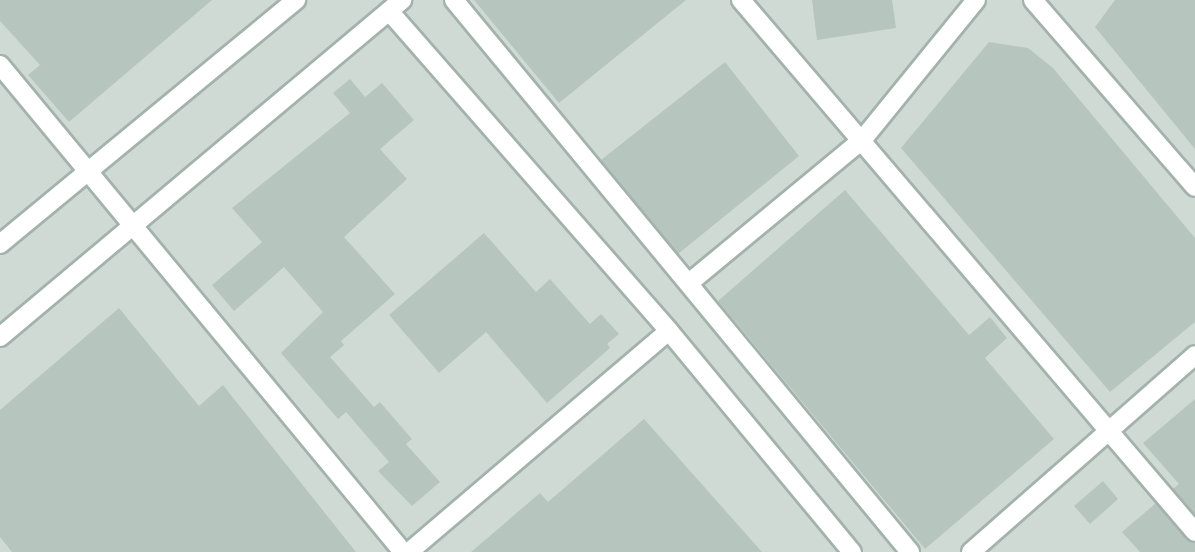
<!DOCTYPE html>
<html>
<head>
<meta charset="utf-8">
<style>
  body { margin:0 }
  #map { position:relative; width:1195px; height:552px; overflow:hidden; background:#e1ebe6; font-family:Poppins,sans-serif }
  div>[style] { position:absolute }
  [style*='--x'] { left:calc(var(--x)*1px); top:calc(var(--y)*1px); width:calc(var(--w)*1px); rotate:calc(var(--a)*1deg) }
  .built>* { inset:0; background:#d0dad5 }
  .building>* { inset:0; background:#b7c5bf }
  .roads { filter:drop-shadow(2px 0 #a4b2ad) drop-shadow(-2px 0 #a4b2ad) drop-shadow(0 2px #a4b2ad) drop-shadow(0 -2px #a4b2ad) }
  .minor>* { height:18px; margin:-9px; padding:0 9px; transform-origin:9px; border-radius:9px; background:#fff }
  .tertiary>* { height:18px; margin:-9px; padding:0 9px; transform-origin:9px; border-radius:9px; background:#fff }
  .secondary>* { height:18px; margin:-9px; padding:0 9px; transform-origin:9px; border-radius:9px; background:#fff }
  span { translate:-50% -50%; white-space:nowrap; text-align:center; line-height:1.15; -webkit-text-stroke:4.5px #f2f7f4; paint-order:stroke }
</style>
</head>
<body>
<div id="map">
  <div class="built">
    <div style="clip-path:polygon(0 0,1195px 0,1195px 552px,0 552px)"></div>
  </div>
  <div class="building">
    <div style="clip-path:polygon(0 0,212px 0,69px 122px,28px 75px,40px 65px,0 21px)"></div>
    <div style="clip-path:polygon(474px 0,686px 0,559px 103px)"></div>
    <div style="clip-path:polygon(812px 0,892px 0,896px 28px,817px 40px)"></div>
    <div style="clip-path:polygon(1115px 0,1195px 0,1195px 149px,1095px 27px)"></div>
    <div style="clip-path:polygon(989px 42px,1028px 48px,1053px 68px,1195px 238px,1195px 322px,1110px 392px,901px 148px)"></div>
    <div style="clip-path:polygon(725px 62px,799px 156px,678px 254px,601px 160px)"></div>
    <div style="clip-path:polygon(350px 79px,365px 97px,382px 83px,414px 120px,380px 149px,407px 179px,344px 237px,395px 294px,341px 341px,344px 345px,330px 357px,374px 407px,380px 402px,412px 439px,406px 444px,440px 482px,412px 506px,378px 471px,389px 462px,346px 412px,338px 419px,281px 353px,323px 312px,284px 267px,234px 311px,212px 285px,262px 242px,232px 208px,350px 113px,333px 93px)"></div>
    <div style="clip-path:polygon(845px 190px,969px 335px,990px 317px,1007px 338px,985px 358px,1054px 439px,925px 549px,718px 301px)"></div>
    <div style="clip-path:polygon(484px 233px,536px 292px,550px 279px,590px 324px,601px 314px,619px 334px,607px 344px,610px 348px,547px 403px,486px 332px,439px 373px,389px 315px)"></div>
    <div style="clip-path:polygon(119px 308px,199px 406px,223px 385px,356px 552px,12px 552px,0 537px,0 410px)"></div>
    <div style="clip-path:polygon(1195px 399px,1195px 515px,1173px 489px,1179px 484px,1143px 443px)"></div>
    <div style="clip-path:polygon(644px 419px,762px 552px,471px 552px,540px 493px,548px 502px)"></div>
    <div style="clip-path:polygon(1103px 481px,1118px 499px,1090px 524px,1074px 506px)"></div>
    <div style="clip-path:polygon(1156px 503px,1195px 543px,1195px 552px,1140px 552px,1122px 532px)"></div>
  </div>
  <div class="roads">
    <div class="minor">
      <div style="--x:741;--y:0;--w:699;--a:49.52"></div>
      <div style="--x:1033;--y:0;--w:247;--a:49.1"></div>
      <div style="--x:689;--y:283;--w:226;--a:-39.6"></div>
      <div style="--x:863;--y:139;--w:179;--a:-50.9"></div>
      <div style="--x:409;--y:552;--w:341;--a:-40.4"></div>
      <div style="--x:971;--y:552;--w:298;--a:-41.3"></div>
    </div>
    <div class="tertiary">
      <div style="--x:454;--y:0;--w:716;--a:50.44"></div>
      <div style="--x:389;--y:11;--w:425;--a:48.8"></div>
      <div style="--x:669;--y:331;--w:287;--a:50.4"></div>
      <div style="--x:0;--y:65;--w:632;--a:50.39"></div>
    </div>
    <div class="secondary">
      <div style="--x:0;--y:244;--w:384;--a:-39.5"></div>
      <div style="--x:0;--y:337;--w:525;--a:-39.97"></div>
    </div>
  </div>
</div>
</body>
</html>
